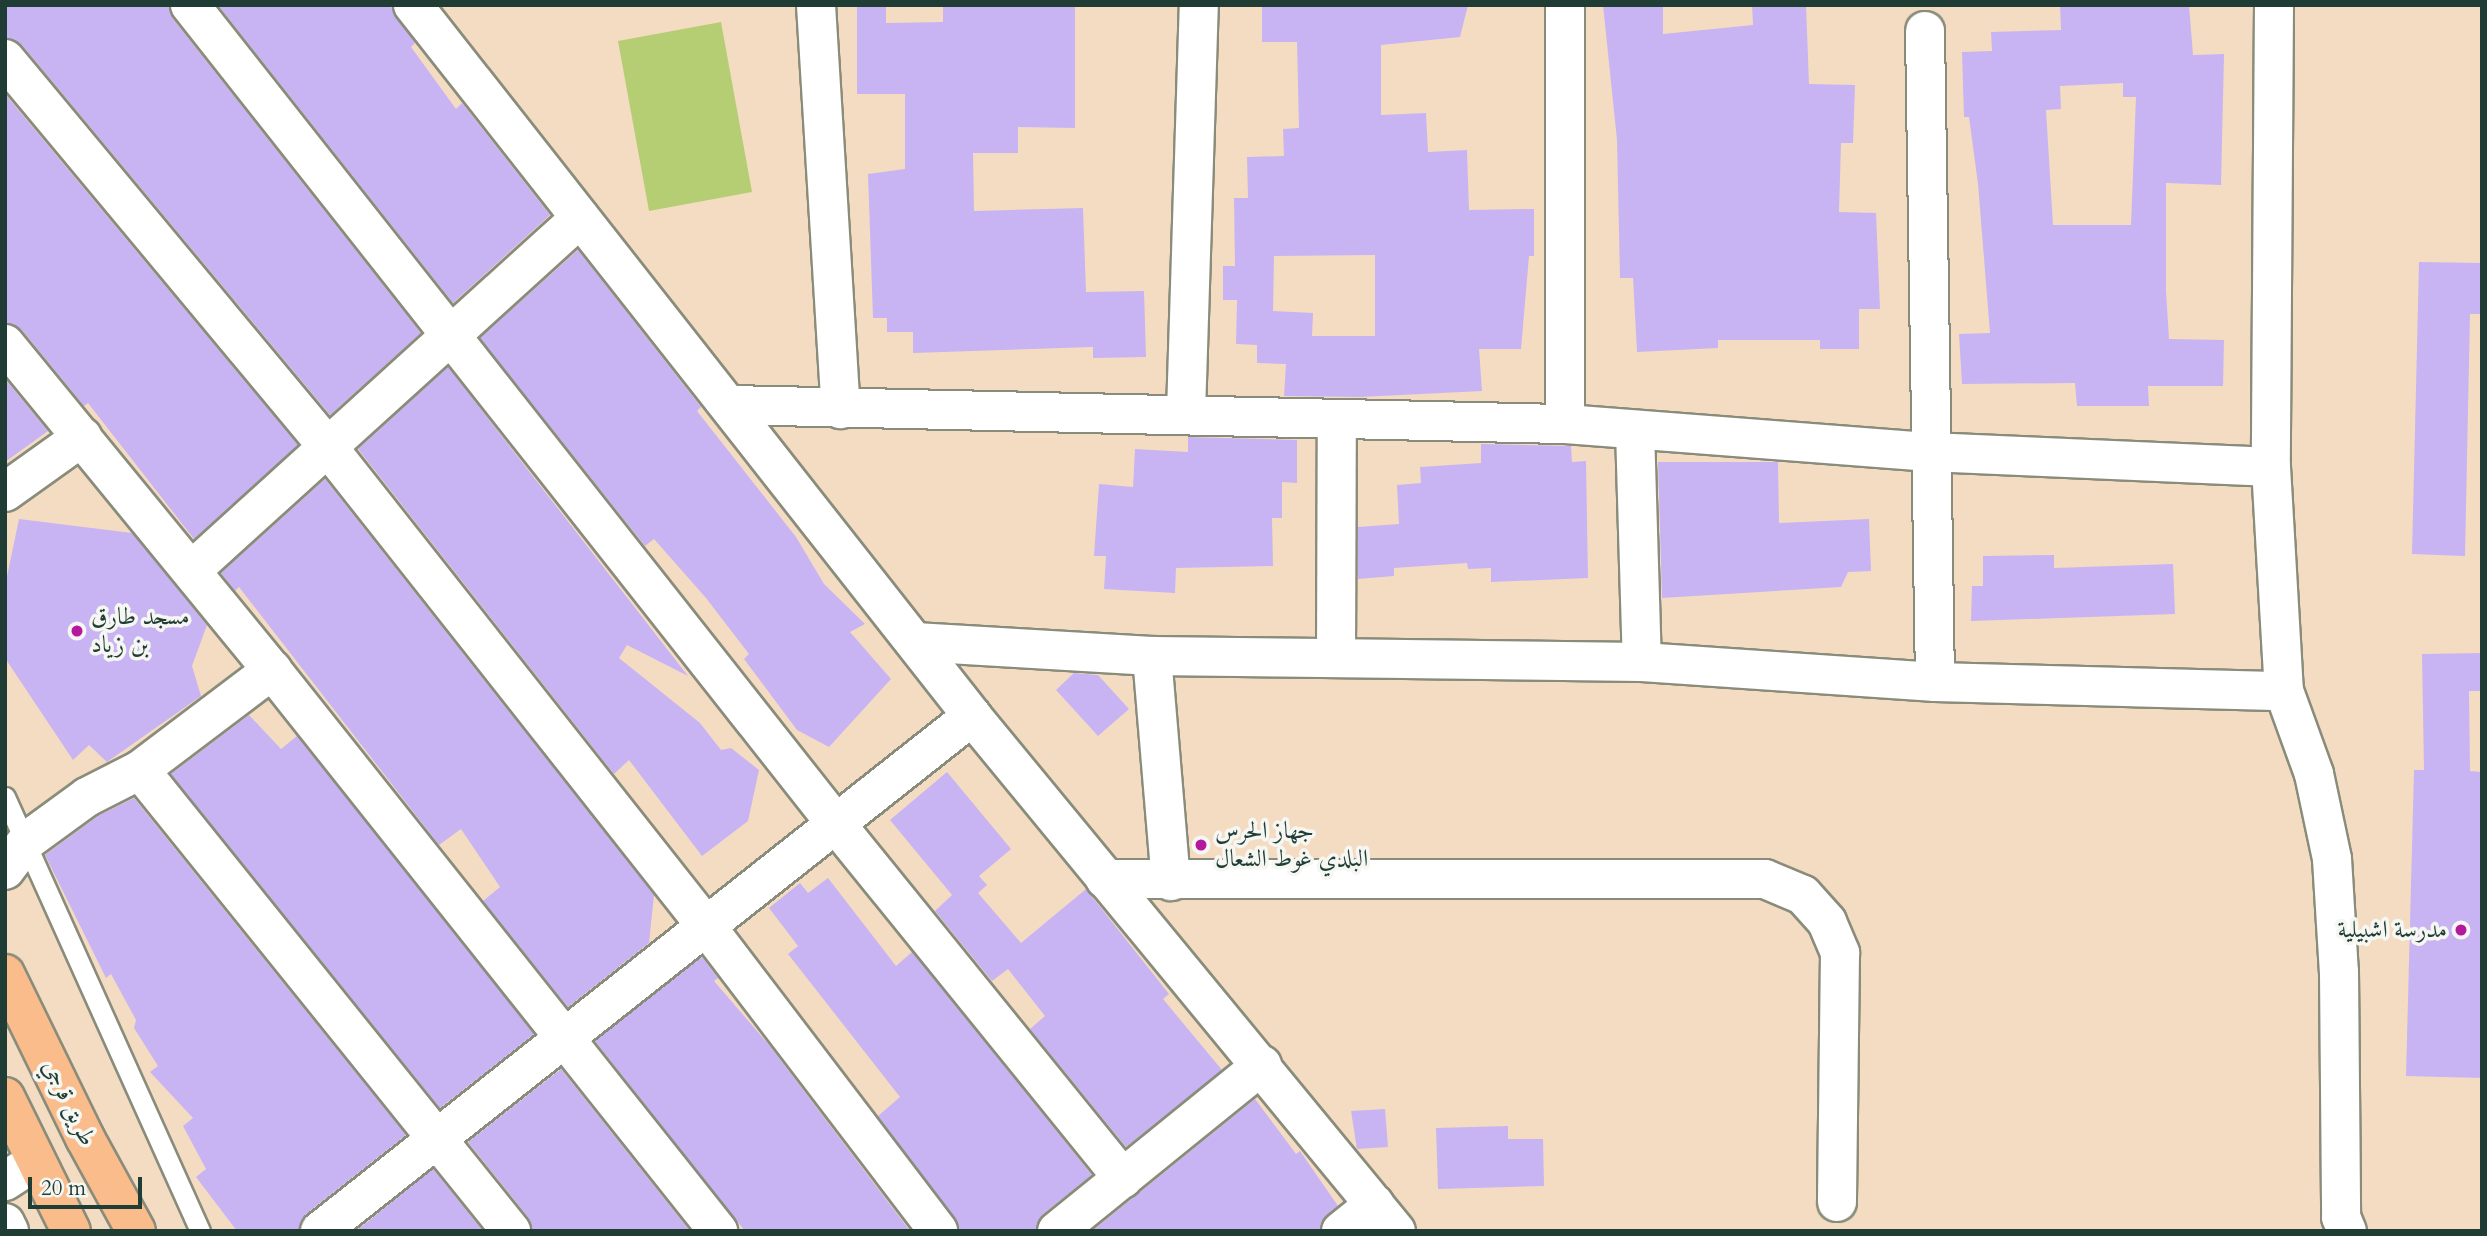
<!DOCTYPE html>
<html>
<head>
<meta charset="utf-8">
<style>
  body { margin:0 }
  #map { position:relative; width:2487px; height:1236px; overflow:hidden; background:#f4dcc2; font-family:Cardo,Amiri,serif }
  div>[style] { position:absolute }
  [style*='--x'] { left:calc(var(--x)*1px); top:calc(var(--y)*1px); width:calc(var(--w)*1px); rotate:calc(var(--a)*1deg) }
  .green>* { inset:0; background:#b6ce73 }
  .building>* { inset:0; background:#c8b4f2 }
  .roads { filter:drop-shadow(2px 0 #8a8c7b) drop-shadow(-2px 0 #8a8c7b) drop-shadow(0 2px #8a8c7b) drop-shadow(0 -2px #8a8c7b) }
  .service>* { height:19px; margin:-9.5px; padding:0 9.5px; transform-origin:9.5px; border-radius:9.5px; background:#fff }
  .minor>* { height:38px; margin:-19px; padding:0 19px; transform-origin:19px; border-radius:19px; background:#fff }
  .trunk>* { height:38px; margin:-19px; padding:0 19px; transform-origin:19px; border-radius:19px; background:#f9bc8a }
  .dots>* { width:19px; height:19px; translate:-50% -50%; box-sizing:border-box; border:4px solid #f6f6f2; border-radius:50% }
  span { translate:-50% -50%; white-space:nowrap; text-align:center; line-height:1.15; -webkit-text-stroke:7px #f6f6f2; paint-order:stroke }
  .poi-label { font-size:24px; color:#1f3d34 }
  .left { translate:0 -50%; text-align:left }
  .right { translate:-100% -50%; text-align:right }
  .street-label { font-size:24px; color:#1f3d34 }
  .frame { position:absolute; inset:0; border:7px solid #1f3d34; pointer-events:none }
  .scale { position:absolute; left:28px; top:1177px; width:114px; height:32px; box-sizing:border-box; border:4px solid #1f3d34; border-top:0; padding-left:9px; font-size:21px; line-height:24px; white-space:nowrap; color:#1f3d34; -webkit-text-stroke:5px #f6f6f2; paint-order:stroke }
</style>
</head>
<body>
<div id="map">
  <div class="green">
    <div style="clip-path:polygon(721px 22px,752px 192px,649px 211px,618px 41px)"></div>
  </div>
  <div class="building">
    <div style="clip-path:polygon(5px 5px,169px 5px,173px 19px,421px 333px,330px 415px,22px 45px,5px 38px)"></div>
    <div style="clip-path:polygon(218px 5px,390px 5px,415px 43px,411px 47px,456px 109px,462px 103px,550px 215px,453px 303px)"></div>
    <div style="clip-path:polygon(857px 5px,886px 5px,886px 23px,943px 22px,943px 5px,1075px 5px,1075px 128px,1018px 127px,1018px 153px,973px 153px,974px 211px,1083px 208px,1086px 292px,1144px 291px,1146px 357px,1093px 358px,1093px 347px,913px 353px,913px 332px,887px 332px,887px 318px,873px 318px,868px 174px,905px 169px,905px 94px,857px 94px)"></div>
    <div style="clip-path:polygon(evenodd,1262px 5px,1468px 5px,1460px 37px,1381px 45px,1381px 115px,1426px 113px,1428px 152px,1467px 150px,1469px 210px,1534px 209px,1534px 256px,1529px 256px,1521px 349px,1479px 349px,1482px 391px,1360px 397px,1284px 396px,1286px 364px,1257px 363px,1257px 345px,1236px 344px,1237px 300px,1223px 300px,1223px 266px,1235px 266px,1234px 198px,1248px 198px,1247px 157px,1284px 156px,1283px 129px,1299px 128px,1297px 42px,1262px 42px,1262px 5px,1375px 255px,1375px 336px,1312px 336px,1313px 313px,1273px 311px,1274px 256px,1375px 255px)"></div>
    <div style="clip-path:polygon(1603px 5px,1663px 5px,1663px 34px,1753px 25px,1752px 5px,1806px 5px,1809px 84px,1855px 85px,1853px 143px,1841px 143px,1839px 212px,1876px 213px,1880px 309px,1859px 309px,1859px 349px,1820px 349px,1820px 340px,1718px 340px,1718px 348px,1637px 352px,1633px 278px,1620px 278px,1617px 140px)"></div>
    <div style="clip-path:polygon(evenodd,2060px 5px,2189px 5px,2193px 55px,2224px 54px,2221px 185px,2166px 183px,2166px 291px,2169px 339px,2224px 340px,2223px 386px,2148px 386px,2149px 406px,2077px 406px,2075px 383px,1962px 384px,1959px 334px,1990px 333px,1978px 184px,1969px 117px,1964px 117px,1962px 52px,1992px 51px,1991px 32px,2061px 30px,2060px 5px,2123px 83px,2123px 97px,2136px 97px,2131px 225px,2053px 225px,2046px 110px,2061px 109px,2060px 86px,2123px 83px)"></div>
    <div style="clip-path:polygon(5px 94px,298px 445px,194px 539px,88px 403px,84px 406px,22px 330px,5px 323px)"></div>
    <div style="clip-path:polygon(578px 250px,701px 407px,697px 411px,796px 537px,824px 584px,865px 624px,850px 632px,891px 679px,829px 747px,797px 730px,744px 659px,749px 654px,706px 598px,654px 539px,645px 546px,480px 338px)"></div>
    <div style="clip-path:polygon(2419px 262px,2482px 263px,2482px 314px,2470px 314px,2465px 556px,2412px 554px)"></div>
    <div style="clip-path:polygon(448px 367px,688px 676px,627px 645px,619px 658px,700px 723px,721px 750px,731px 748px,759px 770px,748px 821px,702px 856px,629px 760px,614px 774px,358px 449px)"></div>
    <div style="clip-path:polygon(5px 379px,48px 431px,5px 462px)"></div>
    <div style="clip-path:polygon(1188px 437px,1297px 440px,1297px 483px,1282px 482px,1282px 518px,1272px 518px,1273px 566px,1176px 568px,1175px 593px,1104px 589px,1106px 556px,1094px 556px,1099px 484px,1133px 487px,1135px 449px,1188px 452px)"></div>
    <div style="clip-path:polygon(1481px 444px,1571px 446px,1572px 462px,1586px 461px,1588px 578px,1491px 582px,1491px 568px,1468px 569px,1467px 563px,1394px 568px,1394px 576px,1358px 579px,1358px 527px,1399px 524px,1397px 485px,1421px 483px,1420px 467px,1481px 463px)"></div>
    <div style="clip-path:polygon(1658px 462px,1778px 462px,1779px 523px,1869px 519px,1871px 571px,1848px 572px,1841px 587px,1662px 598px)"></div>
    <div style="clip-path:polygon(325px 479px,654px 895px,649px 943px,568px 1007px,483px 901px,500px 887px,461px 829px,439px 845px,239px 587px,235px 591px,221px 573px)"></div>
    <div style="clip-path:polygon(19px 519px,132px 533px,207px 625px,192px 666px,201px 696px,107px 762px,89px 745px,73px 760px,5px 658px,5px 586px)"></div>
    <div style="clip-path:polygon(2054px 555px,2054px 568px,2173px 564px,2175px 614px,1971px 621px,1972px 586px,1983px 586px,1983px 556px)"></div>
    <div style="clip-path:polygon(2482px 653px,2482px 691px,2469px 691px,2470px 771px,2482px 772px,2482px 1078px,2406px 1076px,2414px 770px,2424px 770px,2422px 654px)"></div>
    <div style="clip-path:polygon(1074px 673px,1098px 675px,1129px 709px,1098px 736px,1056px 690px)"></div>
    <div style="clip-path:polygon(249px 715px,281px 749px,297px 736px,534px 1034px,440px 1108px,171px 774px)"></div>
    <div style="clip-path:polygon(947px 772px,1011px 849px,979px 876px,987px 885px,978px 893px,1021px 943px,1086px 889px,1169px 994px,1163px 999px,1222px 1070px,1126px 1147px,1030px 1029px,1045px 1016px,1008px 969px,992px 981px,935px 911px,952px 895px,890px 820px)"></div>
    <div style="clip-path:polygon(134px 798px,406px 1135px,306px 1214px,299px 1231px,237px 1231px,196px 1177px,206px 1169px,183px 1126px,193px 1118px,150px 1072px,158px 1066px,134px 1028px,136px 1020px,111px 974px,106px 978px,45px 855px,98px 816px)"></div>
    <div style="clip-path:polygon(828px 878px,896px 966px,912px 952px,1092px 1175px,1043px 1214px,1036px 1231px,959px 1231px,955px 1218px,878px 1116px,900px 1097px,788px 954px,798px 946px,769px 908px,800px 883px,808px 893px)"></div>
    <div style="clip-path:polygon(702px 957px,718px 978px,714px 981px,769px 1045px,910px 1231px,745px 1231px,595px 1041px)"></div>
    <div style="clip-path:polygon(561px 1069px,690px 1231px,532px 1231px,528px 1217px,468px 1142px)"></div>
    <div style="clip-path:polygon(1255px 1099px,1296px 1154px,1300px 1151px,1338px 1206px,1321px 1222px,1320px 1231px,1092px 1231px)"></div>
    <div style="clip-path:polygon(1385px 1109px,1388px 1147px,1357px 1149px,1351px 1111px)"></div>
    <div style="clip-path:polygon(1508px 1126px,1508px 1139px,1543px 1139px,1544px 1186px,1438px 1189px,1436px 1128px)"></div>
    <div style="clip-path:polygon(433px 1169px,483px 1231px,356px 1231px)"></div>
  </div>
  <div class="roads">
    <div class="service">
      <div style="--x:5;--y:797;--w:476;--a:65.8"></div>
    </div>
    <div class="minor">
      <div style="--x:190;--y:5;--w:1043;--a:51.73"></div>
      <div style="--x:836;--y:824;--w:456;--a:51"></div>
      <div style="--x:413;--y:5;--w:904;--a:51.82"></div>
      <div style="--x:972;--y:716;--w:667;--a:50.54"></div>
      <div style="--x:816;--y:5;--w:405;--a:86.5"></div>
      <div style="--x:2274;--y:5;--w:462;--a:90.4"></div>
      <div style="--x:2271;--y:467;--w:224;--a:86.7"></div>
      <div style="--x:2284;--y:691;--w:88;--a:70.1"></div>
      <div style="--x:2314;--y:774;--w:87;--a:78"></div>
      <div style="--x:2332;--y:859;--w:113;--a:86.5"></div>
      <div style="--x:2339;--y:972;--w:245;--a:89.5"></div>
      <div style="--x:2341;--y:1217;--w:15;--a:67"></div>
      <div style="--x:1925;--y:31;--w:651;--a:89.12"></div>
      <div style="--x:5;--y:59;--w:503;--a:50.24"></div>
      <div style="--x:327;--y:446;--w:612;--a:51.71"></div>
      <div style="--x:706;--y:926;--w:383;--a:52.7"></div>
      <div style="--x:5;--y:344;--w:421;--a:50.7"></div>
      <div style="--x:272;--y:670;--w:717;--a:51.51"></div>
      <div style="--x:731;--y:405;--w:834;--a:1.31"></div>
      <div style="--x:1565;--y:424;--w:367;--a:4.4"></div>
      <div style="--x:1931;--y:452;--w:340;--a:2.5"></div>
      <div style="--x:1186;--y:413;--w:408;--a:-88.2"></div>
      <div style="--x:1565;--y:424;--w:419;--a:-90"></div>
      <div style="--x:1635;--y:430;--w:232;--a:88.3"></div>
      <div style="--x:5;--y:492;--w:95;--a:-35.5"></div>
      <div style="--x:192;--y:570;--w:524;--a:-42.21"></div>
      <div style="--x:915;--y:642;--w:237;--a:3.4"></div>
      <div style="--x:1152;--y:656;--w:490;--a:0.7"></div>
      <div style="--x:1642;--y:662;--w:294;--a:3.9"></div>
      <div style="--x:1935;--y:682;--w:349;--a:1.5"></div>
      <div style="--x:1152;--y:656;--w:226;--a:85.2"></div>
      <div style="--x:1336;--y:658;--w:238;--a:-89.8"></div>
      <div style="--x:140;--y:770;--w:592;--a:51.17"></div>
      <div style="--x:5;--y:870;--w:38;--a:-53"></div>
      <div style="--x:28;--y:840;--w:73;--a:-36.1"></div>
      <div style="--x:87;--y:797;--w:59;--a:-27"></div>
      <div style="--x:140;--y:770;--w:166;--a:-37.1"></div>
      <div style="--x:1105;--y:879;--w:660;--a:0"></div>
      <div style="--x:1765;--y:879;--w:41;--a:22.8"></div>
      <div style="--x:1803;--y:895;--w:36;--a:48"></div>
      <div style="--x:1827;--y:922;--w:34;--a:67"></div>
      <div style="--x:1840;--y:953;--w:249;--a:90.7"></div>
      <div style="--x:5;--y:1181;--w:37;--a:-33"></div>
      <div style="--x:5;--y:1223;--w:9;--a:63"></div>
      <div style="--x:320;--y:1231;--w:831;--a:-38.3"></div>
      <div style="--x:1057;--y:1231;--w:264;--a:-39"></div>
      <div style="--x:1341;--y:1231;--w:43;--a:-38.5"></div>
    </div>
    <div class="trunk">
      <div style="--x:5;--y:974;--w:182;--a:64"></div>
      <div style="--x:85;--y:1138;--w:106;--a:61.3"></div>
      <div style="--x:5;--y:1097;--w:149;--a:63.8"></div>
    </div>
  </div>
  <div class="dots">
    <div style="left:77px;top:631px;background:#b5179e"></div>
    <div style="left:1201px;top:845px;background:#b5179e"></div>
    <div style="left:2461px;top:930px;background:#b5179e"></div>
  </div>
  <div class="poi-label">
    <span class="left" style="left:91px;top:631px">مسجد طارق<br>بن زياد</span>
    <span class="left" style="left:1215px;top:845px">جهاز الحرس<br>البلدي غوط الشعال</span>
    <span class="right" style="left:2447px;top:930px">مدرسة اشبيلية</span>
  </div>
  <div class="street-label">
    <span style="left:69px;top:1103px;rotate:64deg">طريق قرجي</span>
  </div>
  <div class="frame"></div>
  <div class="scale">20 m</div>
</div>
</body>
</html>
